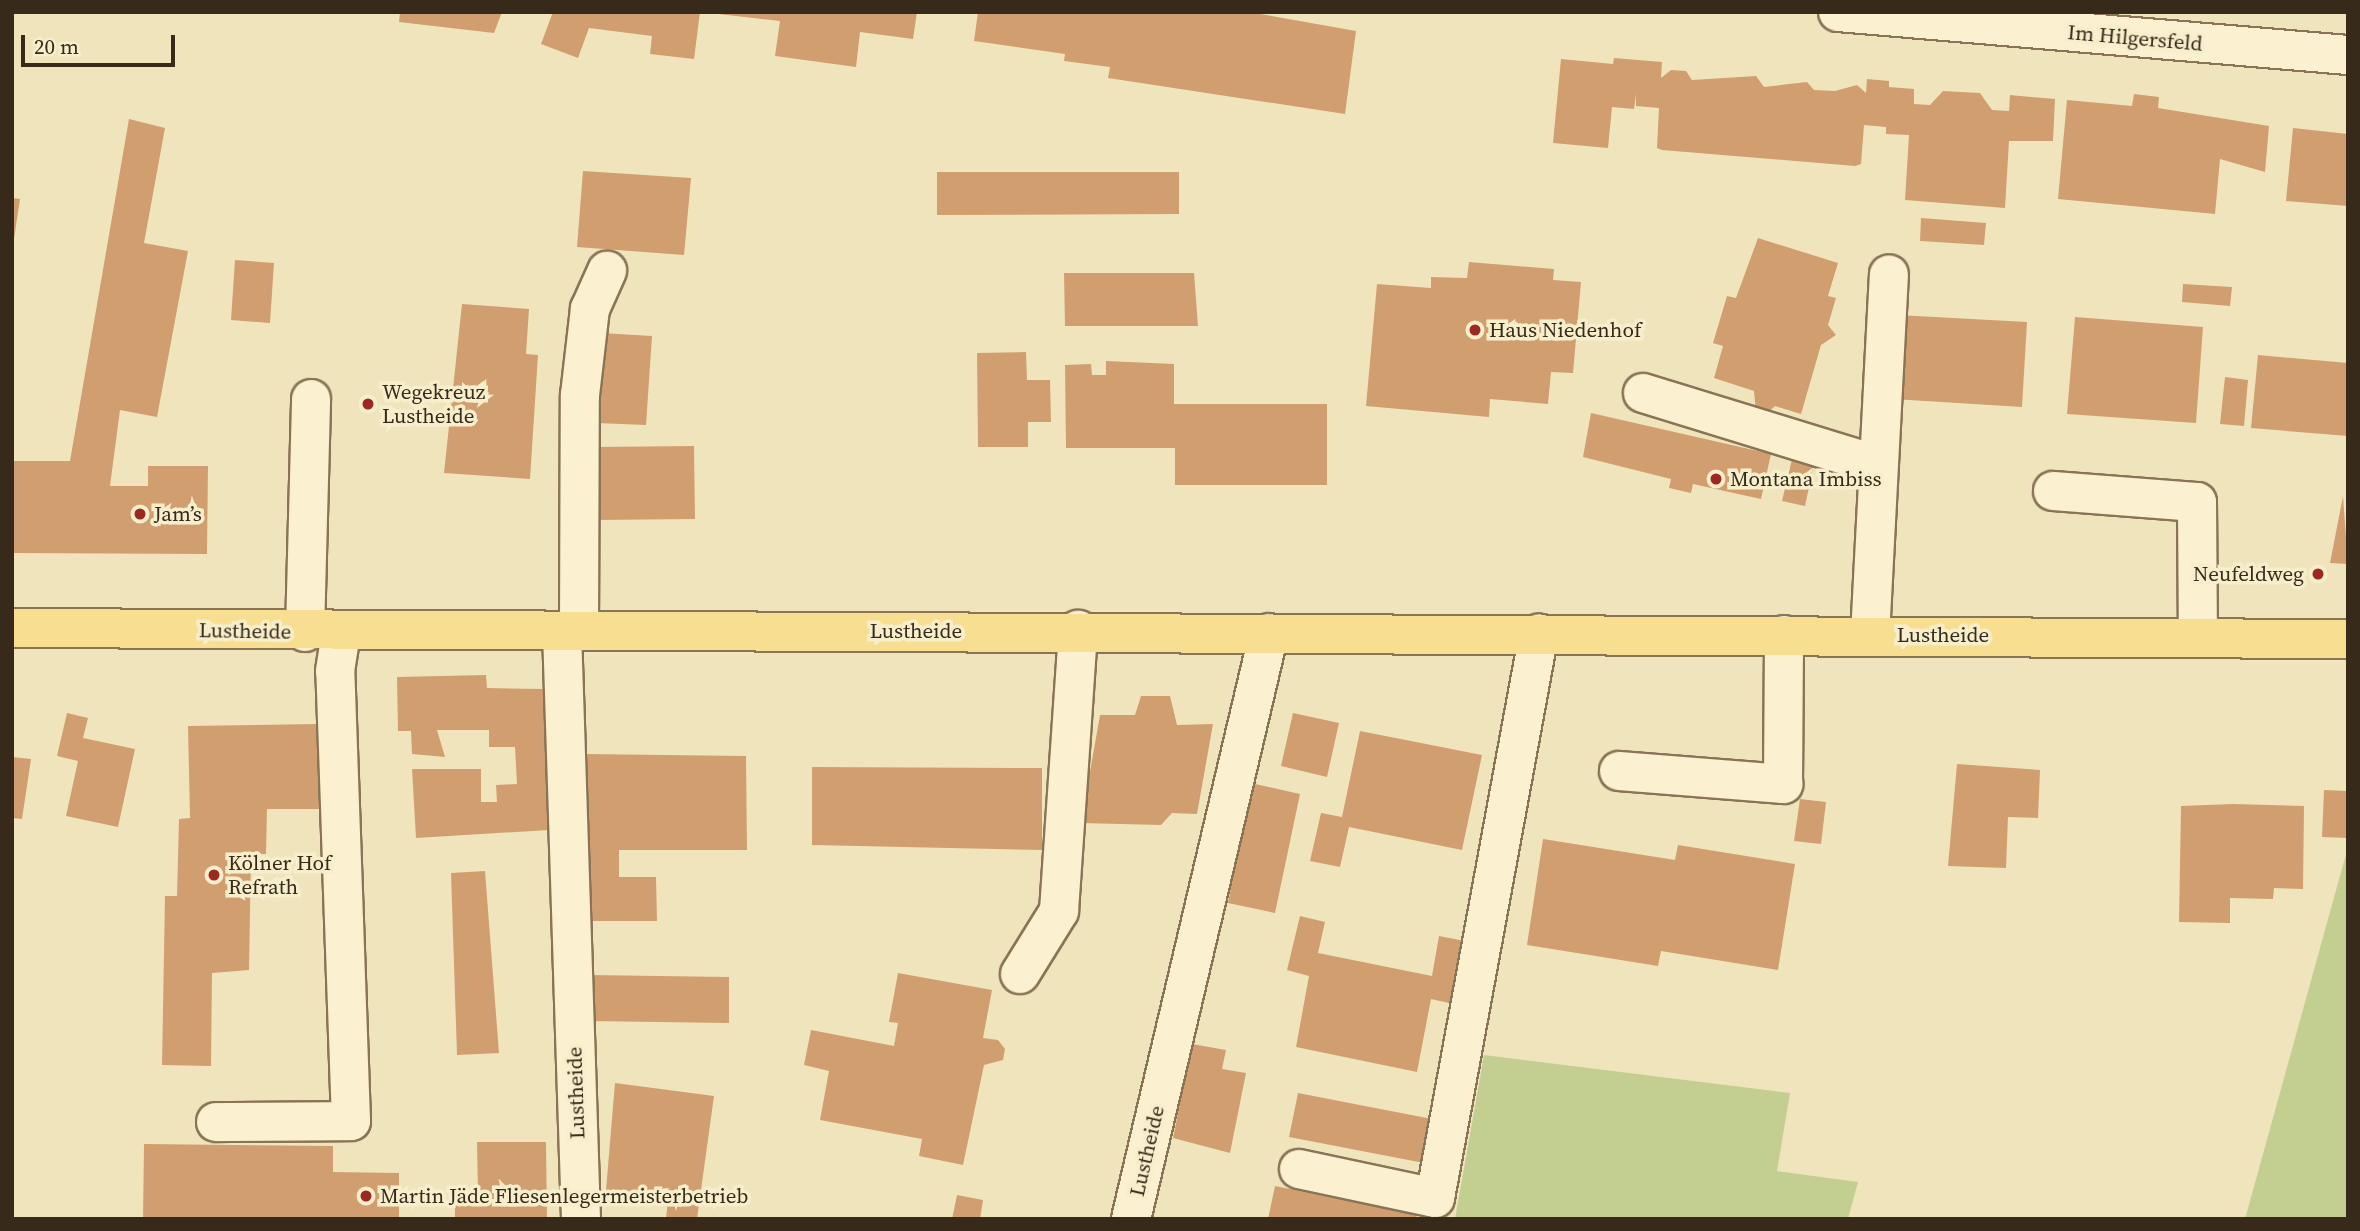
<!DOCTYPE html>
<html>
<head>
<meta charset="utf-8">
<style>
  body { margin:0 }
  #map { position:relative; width:2360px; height:1231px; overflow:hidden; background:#f0e4bc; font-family:"Source Serif 4",serif }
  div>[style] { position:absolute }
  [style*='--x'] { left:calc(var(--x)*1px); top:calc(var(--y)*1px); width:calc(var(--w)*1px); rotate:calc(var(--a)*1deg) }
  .green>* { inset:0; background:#c3cf90 }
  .building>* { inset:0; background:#d19f6f }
  .roads { filter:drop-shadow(2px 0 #897455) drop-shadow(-2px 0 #897455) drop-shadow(0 2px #897455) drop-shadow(0 -2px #897455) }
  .minor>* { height:38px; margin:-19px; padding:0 19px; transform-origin:19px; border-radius:19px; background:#fbf1d0 }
  .major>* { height:38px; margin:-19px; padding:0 19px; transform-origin:19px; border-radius:19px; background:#f8de90 }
  .dots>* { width:19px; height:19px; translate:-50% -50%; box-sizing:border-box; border:4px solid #f7eecc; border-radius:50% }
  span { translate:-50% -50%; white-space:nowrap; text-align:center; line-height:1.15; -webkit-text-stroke:7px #f7eecc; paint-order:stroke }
  .street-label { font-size:21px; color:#372a1a }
  .poi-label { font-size:21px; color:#372a1a }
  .left { translate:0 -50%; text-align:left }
  .right { translate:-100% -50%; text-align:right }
  .frame { position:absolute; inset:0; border:14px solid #372a1a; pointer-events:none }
  .scale { position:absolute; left:21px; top:35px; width:154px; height:32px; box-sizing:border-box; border:4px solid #372a1a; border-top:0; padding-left:9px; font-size:21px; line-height:24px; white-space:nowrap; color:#372a1a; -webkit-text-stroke:5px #f7eecc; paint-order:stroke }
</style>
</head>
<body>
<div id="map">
  <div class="green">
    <div style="clip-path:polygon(2348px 847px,2348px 1219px,2245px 1219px)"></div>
    <div style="clip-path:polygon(1484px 1055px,1790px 1093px,1777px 1171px,1858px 1182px,1848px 1219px,1455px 1219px)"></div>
  </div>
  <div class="building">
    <div style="clip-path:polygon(400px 12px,502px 12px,494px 33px,399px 22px)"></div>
    <div style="clip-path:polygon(553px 12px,700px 12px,694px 59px,650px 54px,652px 36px,589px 28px,578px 58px,541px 44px)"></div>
    <div style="clip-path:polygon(701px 12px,917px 12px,913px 39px,860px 32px,856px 67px,775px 56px,780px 21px)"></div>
    <div style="clip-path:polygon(978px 12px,1249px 12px,1356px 31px,1345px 114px,1108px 78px,1110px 67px,1064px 61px,1065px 54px,974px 41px)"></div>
    <div style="clip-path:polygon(1614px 58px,1662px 62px,1661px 78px,1671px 70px,1686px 71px,1692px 80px,1756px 76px,1764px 87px,1807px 82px,1814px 90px,1835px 91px,1857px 85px,1866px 93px,1867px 79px,1889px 81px,1889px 87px,1914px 89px,1914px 104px,1930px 105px,1943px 91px,1980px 93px,1992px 110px,2009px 111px,2010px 95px,2055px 99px,2053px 141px,2009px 141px,2005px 208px,1905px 200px,1909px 135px,1886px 134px,1886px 127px,1864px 125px,1861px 164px,1855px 166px,1662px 150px,1657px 148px,1659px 108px,1636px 106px,1636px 94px,1634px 109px,1612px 107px,1608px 148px,1553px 143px,1561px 59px,1613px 64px)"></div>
    <div style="clip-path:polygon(2134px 94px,2159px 97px,2158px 108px,2269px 126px,2265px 172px,2220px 159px,2215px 214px,2058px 199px,2067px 100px,2132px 106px)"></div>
    <div style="clip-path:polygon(129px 119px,165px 128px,144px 243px,188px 251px,157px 417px,120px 410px,110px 486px,148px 486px,148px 466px,208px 466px,207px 554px,12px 553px,12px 461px,70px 461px)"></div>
    <div style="clip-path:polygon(2293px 128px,2348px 134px,2348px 206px,2286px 201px)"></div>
    <div style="clip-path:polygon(583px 171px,691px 178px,684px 255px,577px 247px)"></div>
    <div style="clip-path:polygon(937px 172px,1179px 172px,1179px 214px,937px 215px)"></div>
    <div style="clip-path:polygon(12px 198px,20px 199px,14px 239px,12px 239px)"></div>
    <div style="clip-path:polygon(1921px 218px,1986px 223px,1984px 245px,1920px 241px)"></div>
    <div style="clip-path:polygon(1758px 238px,1838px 263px,1828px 296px,1836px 298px,1828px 325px,1836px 335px,1821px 345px,1801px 414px,1775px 406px,1765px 415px,1756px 412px,1754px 391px,1714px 378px,1723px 346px,1713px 343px,1727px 296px,1736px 298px)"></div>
    <div style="clip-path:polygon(235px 260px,274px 263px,270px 323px,231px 320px)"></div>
    <div style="clip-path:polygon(1469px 262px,1554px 269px,1553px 280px,1581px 282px,1573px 373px,1551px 372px,1548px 404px,1490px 399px,1489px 417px,1366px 406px,1377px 284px,1431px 288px,1431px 277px,1467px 278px)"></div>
    <div style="clip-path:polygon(1064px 273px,1194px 273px,1198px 326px,1065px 326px)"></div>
    <div style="clip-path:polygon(2183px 284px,2232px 287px,2230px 306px,2182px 302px)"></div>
    <div style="clip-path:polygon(462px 304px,529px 309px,526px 354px,538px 355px,530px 479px,444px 473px)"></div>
    <div style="clip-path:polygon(1898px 315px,2027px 322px,2022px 407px,1893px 399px)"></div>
    <div style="clip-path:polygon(2075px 317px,2203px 327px,2196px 423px,2067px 414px)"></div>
    <div style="clip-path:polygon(601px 333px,652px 336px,646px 425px,596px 423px)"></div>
    <div style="clip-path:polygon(1026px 352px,1027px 380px,1050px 380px,1051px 422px,1028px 422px,1028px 447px,978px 447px,977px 353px)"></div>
    <div style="clip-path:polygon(2258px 355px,2348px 363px,2348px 436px,2251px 428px)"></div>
    <div style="clip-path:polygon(1106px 361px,1174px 364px,1174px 404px,1327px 404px,1327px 485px,1175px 485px,1175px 448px,1066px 448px,1065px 365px,1091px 364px,1092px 375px,1106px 375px)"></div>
    <div style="clip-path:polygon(2225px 377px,2248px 380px,2244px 426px,2220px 424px)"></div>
    <div style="clip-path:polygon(1591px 413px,1771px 454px,1761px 499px,1693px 484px,1691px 493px,1669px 488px,1671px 479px,1583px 457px)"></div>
    <div style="clip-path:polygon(694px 446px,695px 519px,596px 520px,595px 447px)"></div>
    <div style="clip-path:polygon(1792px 459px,1814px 464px,1805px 506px,1782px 501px)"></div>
    <div style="clip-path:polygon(2343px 496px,2348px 564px,2330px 563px)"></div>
    <div style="clip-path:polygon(486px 675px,487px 688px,543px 689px,549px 830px,416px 838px,412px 769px,481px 769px,481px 802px,497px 802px,496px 785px,517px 784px,515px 747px,489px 747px,489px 730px,437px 730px,445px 757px,412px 754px,411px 731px,398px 731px,397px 677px)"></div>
    <div style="clip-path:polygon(1141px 696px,1170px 696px,1177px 725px,1213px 724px,1197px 814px,1172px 813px,1161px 825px,1081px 823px,1100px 715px,1135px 715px)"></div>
    <div style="clip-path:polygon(67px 713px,88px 718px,83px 738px,135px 749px,118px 827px,66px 816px,78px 761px,57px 756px)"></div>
    <div style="clip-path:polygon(1293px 713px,1339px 723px,1327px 777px,1281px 766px)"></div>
    <div style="clip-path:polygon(317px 724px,319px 809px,267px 809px,266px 854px,251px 854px,249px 970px,212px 973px,211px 1066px,162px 1065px,165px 896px,177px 896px,179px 819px,190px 818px,188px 726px)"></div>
    <div style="clip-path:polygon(1360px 731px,1482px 755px,1462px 850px,1349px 827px,1340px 867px,1310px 861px,1321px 813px,1342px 817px)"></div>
    <div style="clip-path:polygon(584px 754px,746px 756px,747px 850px,619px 850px,619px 877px,656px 877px,657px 921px,587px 921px)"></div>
    <div style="clip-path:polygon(12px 757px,31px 759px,22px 819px,12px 818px)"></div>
    <div style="clip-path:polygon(1957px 764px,2040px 770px,2038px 818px,2008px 817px,2006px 868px,1948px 866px)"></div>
    <div style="clip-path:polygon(812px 767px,1042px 768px,1042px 850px,812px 845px)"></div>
    <div style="clip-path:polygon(1251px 783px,1300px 794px,1275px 913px,1228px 903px)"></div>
    <div style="clip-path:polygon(2324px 790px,2348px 791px,2348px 838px,2322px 837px)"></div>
    <div style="clip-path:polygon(1800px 799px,1826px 802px,1821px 844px,1794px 841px)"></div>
    <div style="clip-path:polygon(2233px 804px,2304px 806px,2303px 889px,2274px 888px,2273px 899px,2230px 898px,2230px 923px,2179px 922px,2181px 806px)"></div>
    <div style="clip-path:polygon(1543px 839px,1675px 860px,1678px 845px,1795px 864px,1778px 970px,1661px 951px,1658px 966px,1527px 945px)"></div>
    <div style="clip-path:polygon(485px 871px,499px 1053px,457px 1055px,451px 873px)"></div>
    <div style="clip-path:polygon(1300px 916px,1325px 922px,1318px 953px,1432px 976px,1439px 936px,1465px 941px,1454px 1004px,1431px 999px,1417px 1072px,1296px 1047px,1309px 976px,1287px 970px)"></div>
    <div style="clip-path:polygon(898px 973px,992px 990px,983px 1038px,998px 1040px,1005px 1049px,1003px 1060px,984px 1065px,963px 1165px,919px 1156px,922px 1139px,820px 1120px,829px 1071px,804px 1065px,811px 1030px,894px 1046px,898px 1023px,889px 1022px)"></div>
    <div style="clip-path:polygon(589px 975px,729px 977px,729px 1023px,588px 1021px)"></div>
    <div style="clip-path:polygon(1192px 1044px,1226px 1050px,1222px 1069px,1246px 1073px,1230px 1153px,1173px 1138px)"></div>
    <div style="clip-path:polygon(615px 1083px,714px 1096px,697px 1219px,666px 1219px,668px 1199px,606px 1190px)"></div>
    <div style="clip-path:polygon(1298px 1093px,1432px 1119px,1424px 1163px,1289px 1137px)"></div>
    <div style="clip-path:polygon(477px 1142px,546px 1142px,547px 1219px,455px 1219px,455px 1196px,478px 1196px)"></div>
    <div style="clip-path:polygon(144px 1144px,333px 1146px,333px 1172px,399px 1173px,399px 1219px,143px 1219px)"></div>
    <div style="clip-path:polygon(1275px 1186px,1417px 1215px,1416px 1219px,1268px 1219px)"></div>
    <div style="clip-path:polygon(957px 1195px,983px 1200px,980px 1219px,952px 1219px)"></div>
  </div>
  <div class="roads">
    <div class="minor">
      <div style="--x:1838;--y:12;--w:512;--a:4.82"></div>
      <div style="--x:1643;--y:393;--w:242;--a:17.1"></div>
      <div style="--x:2053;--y:491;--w:144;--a:4.4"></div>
      <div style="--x:2197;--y:502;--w:133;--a:89.6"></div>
      <div style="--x:562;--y:631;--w:588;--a:88.15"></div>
      <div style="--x:579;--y:631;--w:236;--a:-89.8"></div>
      <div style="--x:580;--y:395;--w:87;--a:-83.4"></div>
      <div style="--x:590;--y:309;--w:42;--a:-65.9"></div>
      <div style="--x:305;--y:632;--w:233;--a:-88.5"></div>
      <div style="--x:1870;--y:636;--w:362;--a:-87"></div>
      <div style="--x:1619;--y:771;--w:165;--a:4.5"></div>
      <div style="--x:1783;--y:784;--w:149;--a:-89.6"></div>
      <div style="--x:1020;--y:974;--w:74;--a:-58.2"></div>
      <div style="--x:1059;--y:911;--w:282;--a:-86.1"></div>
      <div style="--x:216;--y:1122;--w:135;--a:-0.4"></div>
      <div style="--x:351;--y:1121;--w:450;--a:-92"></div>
      <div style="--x:335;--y:671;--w:39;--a:-81"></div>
      <div style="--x:1299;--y:1169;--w:139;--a:12"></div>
      <div style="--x:1435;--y:1198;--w:574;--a:-79.57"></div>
      <div style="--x:1131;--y:1219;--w:602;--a:-76.75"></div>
    </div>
    <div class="major">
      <div style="--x:12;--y:628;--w:2336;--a:0.27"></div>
    </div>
  </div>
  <div class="dots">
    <div style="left:1475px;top:330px;background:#9c2821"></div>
    <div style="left:368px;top:404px;background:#9c2821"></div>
    <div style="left:1716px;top:479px;background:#9c2821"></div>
    <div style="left:140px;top:514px;background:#9c2821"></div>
    <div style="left:2318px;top:574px;background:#9c2821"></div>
    <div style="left:214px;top:875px;background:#9c2821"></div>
    <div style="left:366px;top:1196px;background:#9c2821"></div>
  </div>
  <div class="street-label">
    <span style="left:2135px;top:38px;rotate:5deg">Im Hilgersfeld</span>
    <span style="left:245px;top:631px;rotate:1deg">Lustheide</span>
    <span style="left:916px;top:631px">Lustheide</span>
    <span style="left:1943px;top:635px">Lustheide</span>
    <span style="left:576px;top:1093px;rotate:-92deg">Lustheide</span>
    <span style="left:1147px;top:1151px;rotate:-77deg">Lustheide</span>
  </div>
  <div class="poi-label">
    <span class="left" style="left:1489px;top:330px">Haus Niedenhof</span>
    <span class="left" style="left:382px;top:404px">Wegekreuz<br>Lustheide</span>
    <span class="left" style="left:1730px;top:479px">Montana Imbiss</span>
    <span class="left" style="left:154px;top:514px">Jam’s</span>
    <span class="right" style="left:2304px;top:574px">Neufeldweg</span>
    <span class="left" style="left:228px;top:875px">Kölner Hof<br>Refrath</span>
    <span class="left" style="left:380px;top:1196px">Martin Jäde Fliesenlegermeisterbetrieb</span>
  </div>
  <div class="frame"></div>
  <div class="scale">20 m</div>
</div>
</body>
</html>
